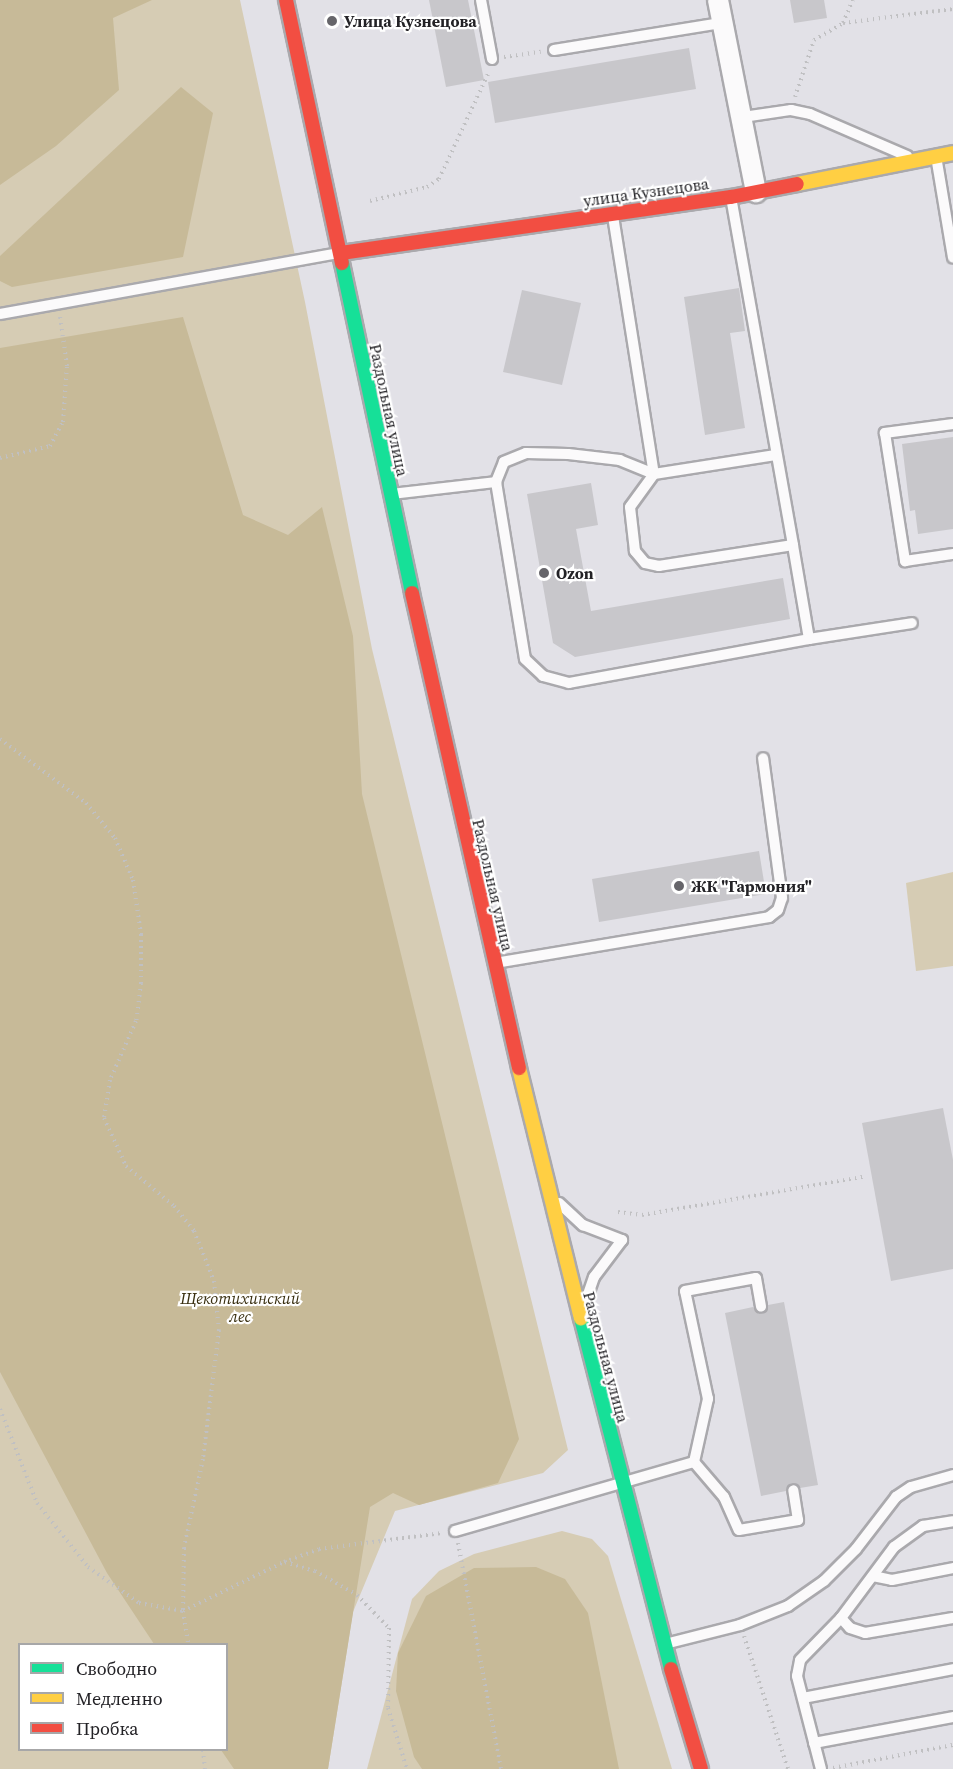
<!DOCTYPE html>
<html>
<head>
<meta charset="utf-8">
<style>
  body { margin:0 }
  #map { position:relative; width:953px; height:1769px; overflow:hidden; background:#e2e1e7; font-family:"Source Serif 4",serif }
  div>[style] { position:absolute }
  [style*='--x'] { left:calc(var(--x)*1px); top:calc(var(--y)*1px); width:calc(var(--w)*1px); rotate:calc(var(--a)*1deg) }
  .green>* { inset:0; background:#d6ccb4 }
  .forest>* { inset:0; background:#c7ba98 }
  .building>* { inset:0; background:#c8c7cb }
  .path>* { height:4px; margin-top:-2px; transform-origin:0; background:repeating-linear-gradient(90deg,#c0c0c2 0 1.5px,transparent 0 6px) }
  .roads { filter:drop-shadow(2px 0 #aaa9ad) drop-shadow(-2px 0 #aaa9ad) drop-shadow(0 2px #aaa9ad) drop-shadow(0 -2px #aaa9ad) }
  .lane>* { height:10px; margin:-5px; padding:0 5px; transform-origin:5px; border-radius:5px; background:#fbfafb }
  .street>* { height:20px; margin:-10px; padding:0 10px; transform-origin:10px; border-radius:10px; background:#fbfafb }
  .fast>* { height:14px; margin:-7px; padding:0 7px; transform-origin:7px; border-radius:7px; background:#16e098 }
  .slow>* { height:14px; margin:-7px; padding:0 7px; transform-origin:7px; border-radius:7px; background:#ffcf43 }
  .jam>* { height:14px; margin:-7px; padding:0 7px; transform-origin:7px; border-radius:7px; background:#f24e42 }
  .dots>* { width:16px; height:16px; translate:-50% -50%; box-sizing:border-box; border:3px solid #fff; border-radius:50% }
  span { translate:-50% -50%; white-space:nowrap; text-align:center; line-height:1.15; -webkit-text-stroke:4.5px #fff; paint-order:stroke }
  .poi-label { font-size:16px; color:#232226; font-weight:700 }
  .left { translate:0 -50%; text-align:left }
  .street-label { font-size:16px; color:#232226 }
  .park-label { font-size:16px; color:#382e0f; font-style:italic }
  .legend { position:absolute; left:18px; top:1643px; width:210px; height:108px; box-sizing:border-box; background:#fff; border:2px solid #a7a7a8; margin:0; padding:8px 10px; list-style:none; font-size:18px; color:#232226 }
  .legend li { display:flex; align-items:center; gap:12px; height:30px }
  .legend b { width:30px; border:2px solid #a7a7a8 }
</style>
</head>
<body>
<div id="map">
  <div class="green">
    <div style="clip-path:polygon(evenodd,0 0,240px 0,305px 302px,372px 649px,568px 1450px,543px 1473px,395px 1511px,353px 1612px,328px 1769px,0 1769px,0 0,20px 1644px,226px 1644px,226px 1750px,20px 1750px,20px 1644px)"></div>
    <div style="clip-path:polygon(953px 872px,953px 966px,916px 971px,906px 883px)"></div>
    <div style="clip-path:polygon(562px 1531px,592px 1539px,608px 1556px,672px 1769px,367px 1769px,412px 1599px,439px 1571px,474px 1554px)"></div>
  </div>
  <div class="forest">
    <div style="clip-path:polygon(0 0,152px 0,113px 18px,119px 90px,56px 146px,0 185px)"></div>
    <div style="clip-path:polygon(181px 87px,213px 113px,183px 257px,12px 287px,0 281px,0 256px)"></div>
    <div style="clip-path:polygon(183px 317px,243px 515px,288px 535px,322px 507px,353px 636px,362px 794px,519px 1439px,498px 1483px,419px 1505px,393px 1493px,370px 1507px,328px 1769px,234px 1769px,221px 1750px,226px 1750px,226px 1644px,154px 1644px,107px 1573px,0 1372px,0 348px)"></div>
    <div style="clip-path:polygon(536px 1567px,565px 1579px,588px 1613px,619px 1769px,422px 1769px,414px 1757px,396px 1691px,398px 1653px,426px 1596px,474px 1568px)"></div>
  </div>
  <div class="building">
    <div style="clip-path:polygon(429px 0,468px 0,484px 80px,446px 87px)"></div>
    <div style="clip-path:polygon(790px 0,824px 0,827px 18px,794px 23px)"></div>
    <div style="clip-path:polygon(689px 48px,696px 89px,495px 123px,488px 82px)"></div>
    <div style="clip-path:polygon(739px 288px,745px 331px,730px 333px,745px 428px,705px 435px,684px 297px)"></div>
    <div style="clip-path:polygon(522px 290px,581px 303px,562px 385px,503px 372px)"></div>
    <div style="clip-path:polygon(953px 437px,953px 529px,918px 534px,915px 510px,910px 511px,902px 444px)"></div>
    <div style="clip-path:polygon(591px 483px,598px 525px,576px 529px,591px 611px,783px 578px,790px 619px,575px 657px,553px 643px,527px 494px)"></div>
    <div style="clip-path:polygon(759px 851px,766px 894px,599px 922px,592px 879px)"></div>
    <div style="clip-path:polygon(943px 1108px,953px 1160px,953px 1269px,891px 1281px,862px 1123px)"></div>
    <div style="clip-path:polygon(784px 1302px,818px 1485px,800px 1488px,791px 1483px,786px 1491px,761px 1496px,725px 1313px,753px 1307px,762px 1314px,768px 1305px)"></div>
  </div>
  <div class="path">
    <div style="--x:843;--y:23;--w:111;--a:-7.3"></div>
    <div style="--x:504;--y:57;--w:37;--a:-8"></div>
    <div style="--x:795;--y:97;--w:60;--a:-71.6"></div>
    <div style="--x:814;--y:40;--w:34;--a:-30"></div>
    <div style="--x:843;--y:23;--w:25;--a:-67"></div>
    <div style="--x:370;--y:201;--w:59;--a:-13.8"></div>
    <div style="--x:427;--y:187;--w:14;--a:-34"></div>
    <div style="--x:439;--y:179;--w:118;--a:-65"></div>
    <div style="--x:0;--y:458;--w:51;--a:-13.5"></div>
    <div style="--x:50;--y:446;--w:27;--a:-62"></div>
    <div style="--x:63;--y:422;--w:56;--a:-85.9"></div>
    <div style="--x:67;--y:366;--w:50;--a:-98"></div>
    <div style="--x:0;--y:739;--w:107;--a:36.7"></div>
    <div style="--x:86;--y:803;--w:45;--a:50.4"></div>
    <div style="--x:115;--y:838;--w:46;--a:66.8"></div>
    <div style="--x:133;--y:880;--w:55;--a:81.6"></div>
    <div style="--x:141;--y:934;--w:49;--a:90"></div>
    <div style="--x:141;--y:983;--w:38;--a:97"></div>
    <div style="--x:136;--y:1021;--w:64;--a:113.8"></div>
    <div style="--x:110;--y:1080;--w:38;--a:99"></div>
    <div style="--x:104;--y:1118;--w:53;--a:65.4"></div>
    <div style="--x:126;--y:1166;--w:62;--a:39.8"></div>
    <div style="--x:174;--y:1206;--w:32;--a:51"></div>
    <div style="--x:194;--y:1231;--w:54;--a:68.2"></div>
    <div style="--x:214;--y:1281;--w:49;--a:84.2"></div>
    <div style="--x:219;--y:1330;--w:130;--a:97.1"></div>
    <div style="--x:203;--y:1459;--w:91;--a:102.1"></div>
    <div style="--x:184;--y:1548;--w:63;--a:90.9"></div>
    <div style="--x:183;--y:1611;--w:33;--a:81"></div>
    <div style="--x:618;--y:1212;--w:24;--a:7"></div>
    <div style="--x:642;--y:1215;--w:224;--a:-9.8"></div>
    <div style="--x:0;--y:1409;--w:101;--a:68.5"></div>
    <div style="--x:37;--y:1503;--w:82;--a:51.4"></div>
    <div style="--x:88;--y:1567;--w:62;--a:35.2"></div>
    <div style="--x:139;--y:1603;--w:45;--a:10.3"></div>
    <div style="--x:183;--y:1611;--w:112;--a:-25.9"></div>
    <div style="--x:284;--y:1562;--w:37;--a:-20"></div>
    <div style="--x:319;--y:1549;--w:124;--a:-7.4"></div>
    <div style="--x:458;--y:1543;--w:230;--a:79.2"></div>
    <div style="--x:285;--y:1562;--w:31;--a:17"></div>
    <div style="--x:315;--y:1571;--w:48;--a:29.7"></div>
    <div style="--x:357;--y:1595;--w:46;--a:45.9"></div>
    <div style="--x:389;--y:1628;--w:80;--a:90.7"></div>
    <div style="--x:388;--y:1708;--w:64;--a:72.7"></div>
    <div style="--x:744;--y:1636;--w:140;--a:71.7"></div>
    <div style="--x:203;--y:1750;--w:19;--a:84"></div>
    <div style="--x:833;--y:1768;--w:122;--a:-10.9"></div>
  </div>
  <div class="roads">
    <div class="lane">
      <div style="--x:481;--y:0;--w:60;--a:79.4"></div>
      <div style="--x:554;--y:50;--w:169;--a:-9.2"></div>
      <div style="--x:743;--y:117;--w:49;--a:-8.3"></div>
      <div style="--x:791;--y:110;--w:19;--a:12"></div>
      <div style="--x:810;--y:114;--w:106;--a:23.4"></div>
      <div style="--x:936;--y:156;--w:103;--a:80.5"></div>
      <div style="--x:731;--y:197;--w:353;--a:79.9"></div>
      <div style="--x:613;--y:216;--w:261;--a:81"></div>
      <div style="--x:654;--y:474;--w:37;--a:-158"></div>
      <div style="--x:620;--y:460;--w:52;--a:-173.4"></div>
      <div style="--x:568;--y:454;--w:42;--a:-178.6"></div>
      <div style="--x:526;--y:453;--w:24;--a:158"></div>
      <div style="--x:504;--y:462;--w:22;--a:112"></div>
      <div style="--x:496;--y:482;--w:179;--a:80.7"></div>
      <div style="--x:525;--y:659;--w:25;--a:43"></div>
      <div style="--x:543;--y:676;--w:27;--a:15"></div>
      <div style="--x:569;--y:683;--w:244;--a:-10.4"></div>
      <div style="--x:809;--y:639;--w:95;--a:-99.7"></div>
      <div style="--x:793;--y:545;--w:136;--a:171.1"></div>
      <div style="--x:659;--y:566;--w:14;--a:-168"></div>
      <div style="--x:645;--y:563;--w:16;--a:-130"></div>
      <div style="--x:635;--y:551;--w:44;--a:-96.5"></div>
      <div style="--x:630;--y:507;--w:41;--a:-54"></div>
      <div style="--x:654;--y:474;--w:123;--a:-8.9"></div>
      <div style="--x:0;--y:314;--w:344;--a:-10.2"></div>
      <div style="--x:953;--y:424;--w:69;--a:172.5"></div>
      <div style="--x:885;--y:433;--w:130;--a:81.1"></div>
      <div style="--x:905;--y:561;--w:49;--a:-8.3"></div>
      <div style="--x:392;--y:494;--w:105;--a:-6.6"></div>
      <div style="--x:809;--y:639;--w:104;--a:-8.8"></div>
      <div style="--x:495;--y:963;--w:278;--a:-9.5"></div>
      <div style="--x:769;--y:917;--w:11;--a:-38"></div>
      <div style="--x:778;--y:910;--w:13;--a:-72"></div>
      <div style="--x:782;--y:898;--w:141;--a:-97.7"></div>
      <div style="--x:559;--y:1203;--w:33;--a:43"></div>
      <div style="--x:583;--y:1225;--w:42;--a:21"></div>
      <div style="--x:622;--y:1240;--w:46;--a:127.1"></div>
      <div style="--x:594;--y:1277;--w:28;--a:109"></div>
      <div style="--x:694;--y:1462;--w:65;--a:-77.5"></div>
      <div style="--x:708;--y:1399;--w:110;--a:-102"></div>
      <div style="--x:685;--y:1291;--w:72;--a:-10.4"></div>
      <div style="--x:756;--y:1278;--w:29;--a:80"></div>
      <div style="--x:694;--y:1462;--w:46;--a:49.4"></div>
      <div style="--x:724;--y:1497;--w:36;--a:66"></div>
      <div style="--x:739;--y:1530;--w:60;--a:-9.6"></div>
      <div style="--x:798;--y:1520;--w:30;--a:-99"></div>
      <div style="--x:455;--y:1531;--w:249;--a:-16.1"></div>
      <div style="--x:873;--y:1576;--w:19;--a:12"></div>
      <div style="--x:892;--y:1580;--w:62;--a:-11.1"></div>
      <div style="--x:841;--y:1618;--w:13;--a:48"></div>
      <div style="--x:850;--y:1628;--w:16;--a:18"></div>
      <div style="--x:865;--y:1633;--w:89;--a:-9.7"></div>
      <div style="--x:665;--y:1644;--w:77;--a:-14.2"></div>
      <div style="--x:740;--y:1625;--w:52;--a:-21.6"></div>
      <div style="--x:788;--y:1606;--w:44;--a:-34.8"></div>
      <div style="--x:824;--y:1581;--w:45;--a:-45"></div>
      <div style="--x:856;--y:1549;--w:66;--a:-52.4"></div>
      <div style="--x:896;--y:1497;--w:18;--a:-34"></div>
      <div style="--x:911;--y:1487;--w:44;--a:-15.9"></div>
      <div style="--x:803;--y:1698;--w:153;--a:-10.9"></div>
      <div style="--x:814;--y:1743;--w:141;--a:-10.6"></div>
      <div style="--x:821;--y:1769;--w:96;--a:-104.5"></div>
      <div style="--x:797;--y:1676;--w:16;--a:-79"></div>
      <div style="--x:800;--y:1660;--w:59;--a:-45.7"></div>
      <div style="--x:841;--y:1618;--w:89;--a:-53.3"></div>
      <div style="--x:894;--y:1547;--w:36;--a:-36"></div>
      <div style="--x:923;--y:1526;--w:30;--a:-9"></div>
    </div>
    <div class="street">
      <div style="--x:718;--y:0;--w:196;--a:78.8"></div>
    </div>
    <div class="fast">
      <div style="--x:342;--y:263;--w:337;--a:78"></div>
      <div style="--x:581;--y:1318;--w:362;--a:75.6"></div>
    </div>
    <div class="slow">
      <div style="--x:797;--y:184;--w:159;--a:-11.2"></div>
      <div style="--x:519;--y:1068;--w:258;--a:76.1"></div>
    </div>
    <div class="jam">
      <div style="--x:286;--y:0;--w:269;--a:78"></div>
      <div style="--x:341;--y:253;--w:394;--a:-8.2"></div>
      <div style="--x:731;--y:197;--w:67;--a:-11.1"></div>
      <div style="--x:412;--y:593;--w:487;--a:77.3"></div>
      <div style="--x:671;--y:1669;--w:104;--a:73.3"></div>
    </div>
  </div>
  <div class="dots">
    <div style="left:332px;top:21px;background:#66656a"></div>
    <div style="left:544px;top:573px;background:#66656a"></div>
    <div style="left:679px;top:886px;background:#66656a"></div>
  </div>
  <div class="poi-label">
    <span class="left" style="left:344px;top:21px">Улица Кузнецова</span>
    <span class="left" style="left:556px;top:573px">Ozon</span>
    <span class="left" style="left:691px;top:886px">ЖК "Гармония"</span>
  </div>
  <div class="street-label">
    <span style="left:646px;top:192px;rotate:-8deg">улица Кузнецова</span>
    <span style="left:389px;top:410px;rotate:78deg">Раздольная улица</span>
    <span style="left:493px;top:885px;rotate:77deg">Раздольная улица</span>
    <span style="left:606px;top:1357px;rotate:75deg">Раздольная улица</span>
  </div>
  <div class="park-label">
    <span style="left:240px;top:1307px">Щекотихинский<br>лес</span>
  </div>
  <ul class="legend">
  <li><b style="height:8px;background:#16e098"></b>Свободно</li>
  <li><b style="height:8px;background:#ffcf43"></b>Медленно</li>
  <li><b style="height:8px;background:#f24e42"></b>Пробка</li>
  </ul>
</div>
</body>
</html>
